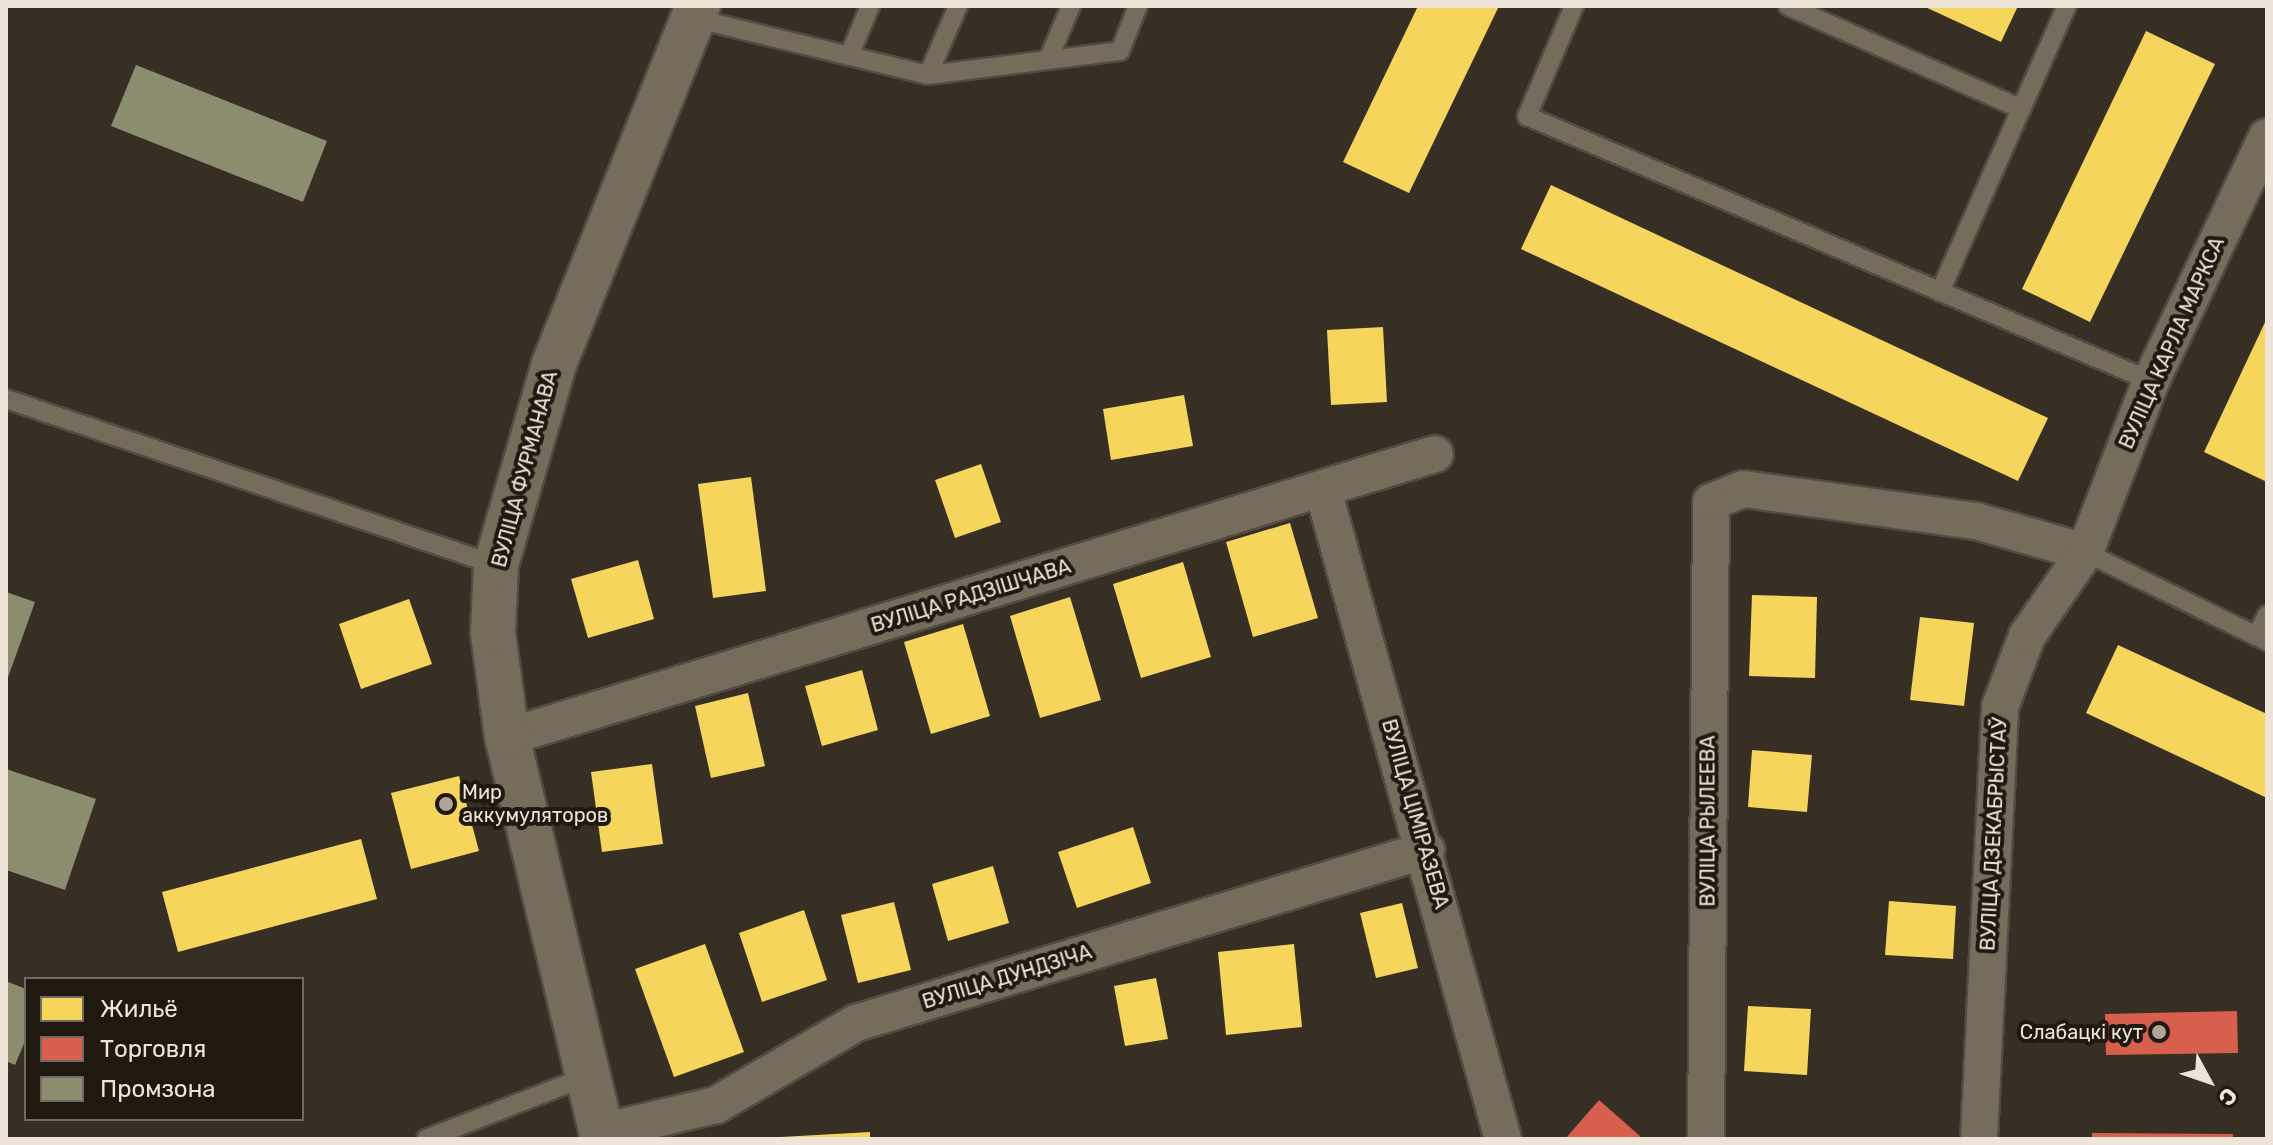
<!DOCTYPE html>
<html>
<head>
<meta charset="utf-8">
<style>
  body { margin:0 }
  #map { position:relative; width:2273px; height:1145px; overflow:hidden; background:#372e24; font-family:Rubik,sans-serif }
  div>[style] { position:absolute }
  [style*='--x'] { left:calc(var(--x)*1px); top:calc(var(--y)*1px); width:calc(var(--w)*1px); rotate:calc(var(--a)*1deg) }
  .homes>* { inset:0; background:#f6d55c }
  .shops>* { inset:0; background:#d6604d }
  .industry>* { inset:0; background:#8c8c6e }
  .roads { filter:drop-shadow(2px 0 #534b42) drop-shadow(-2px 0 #534b42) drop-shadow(0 2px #534b42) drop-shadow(0 -2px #534b42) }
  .service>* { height:18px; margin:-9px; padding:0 9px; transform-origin:9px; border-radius:9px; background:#756c5b }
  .minor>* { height:36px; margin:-18px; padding:0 18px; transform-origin:18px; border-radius:18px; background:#756c5b }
  .tertiary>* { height:44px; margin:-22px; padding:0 22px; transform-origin:22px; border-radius:22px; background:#756c5b }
  .dots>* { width:22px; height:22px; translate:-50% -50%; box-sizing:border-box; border:4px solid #201910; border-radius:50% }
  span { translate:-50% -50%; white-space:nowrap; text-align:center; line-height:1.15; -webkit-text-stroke:8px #201910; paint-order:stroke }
  .street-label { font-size:20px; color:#eee4d8 }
  .poi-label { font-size:20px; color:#eee4d8 }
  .left { translate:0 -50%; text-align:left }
  .right { translate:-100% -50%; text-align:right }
  .frame { position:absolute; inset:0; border:8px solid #eee4d8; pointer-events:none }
  .legend { position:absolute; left:24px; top:977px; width:280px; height:144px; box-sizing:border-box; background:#201910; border:2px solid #726a60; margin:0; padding:10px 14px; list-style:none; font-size:24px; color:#eee4d8 }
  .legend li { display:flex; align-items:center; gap:16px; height:40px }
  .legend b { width:40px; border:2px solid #726a60 }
  .north { position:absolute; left:2169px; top:1041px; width:80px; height:80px; -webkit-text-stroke:6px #201910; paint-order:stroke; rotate:130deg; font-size:22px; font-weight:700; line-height:32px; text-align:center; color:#eee4d8 }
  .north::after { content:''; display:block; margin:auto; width:28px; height:36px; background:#eee4d8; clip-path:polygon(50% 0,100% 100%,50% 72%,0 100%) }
</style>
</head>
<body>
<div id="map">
  <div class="homes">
    <div style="clip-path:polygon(1418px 6px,1499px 6px,1409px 193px,1343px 162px)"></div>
    <div style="clip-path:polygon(1923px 6px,2018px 6px,2001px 42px)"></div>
    <div style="clip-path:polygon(2146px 31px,2215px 64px,2090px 322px,2022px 289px)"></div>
    <div style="clip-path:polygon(1551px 185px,2048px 418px,2018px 481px,1521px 249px)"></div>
    <div style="clip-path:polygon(2267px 318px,2267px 482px,2204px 452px)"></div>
    <div style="clip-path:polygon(1383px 327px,1387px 402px,1331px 405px,1327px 330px)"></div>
    <div style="clip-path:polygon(1184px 395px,1193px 446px,1111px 460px,1103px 409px)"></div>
    <div style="clip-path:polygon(981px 464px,1001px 522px,955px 538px,935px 480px)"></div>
    <div style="clip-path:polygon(751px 477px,766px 591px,713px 598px,698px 484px)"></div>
    <div style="clip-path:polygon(1290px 523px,1318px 618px,1253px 637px,1226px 542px)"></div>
    <div style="clip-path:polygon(638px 560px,654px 619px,588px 638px,571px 579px)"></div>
    <div style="clip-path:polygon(1183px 562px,1211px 657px,1141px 678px,1113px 584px)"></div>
    <div style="clip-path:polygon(1752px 595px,1817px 597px,1815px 678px,1749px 676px)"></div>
    <div style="clip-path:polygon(1070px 597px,1101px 700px,1040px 718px,1010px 616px)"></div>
    <div style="clip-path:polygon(409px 599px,432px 664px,361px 689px,339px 624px)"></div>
    <div style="clip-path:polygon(1920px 617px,1974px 623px,1964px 706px,1910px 700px)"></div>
    <div style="clip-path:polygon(963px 624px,990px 716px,931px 734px,904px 642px)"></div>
    <div style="clip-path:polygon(2118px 645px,2267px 714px,2267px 798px,2086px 713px)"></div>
    <div style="clip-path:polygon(862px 670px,878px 730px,822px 746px,805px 686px)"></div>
    <div style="clip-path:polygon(748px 693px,765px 766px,711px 778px,695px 706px)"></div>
    <div style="clip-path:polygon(1752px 750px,1812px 755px,1807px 812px,1748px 807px)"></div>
    <div style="clip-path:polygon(652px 764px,663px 844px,602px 852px,591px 772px)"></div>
    <div style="clip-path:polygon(459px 776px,479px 851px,411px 869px,391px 793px)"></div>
    <div style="clip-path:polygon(1133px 827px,1151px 883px,1077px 908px,1058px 852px)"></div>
    <div style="clip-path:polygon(361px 839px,377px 899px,178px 952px,162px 892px)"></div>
    <div style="clip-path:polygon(993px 866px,1009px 923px,948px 941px,932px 884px)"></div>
    <div style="clip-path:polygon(1889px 901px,1956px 906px,1953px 959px,1885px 955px)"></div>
    <div style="clip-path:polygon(894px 902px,911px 970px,858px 983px,841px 915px)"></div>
    <div style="clip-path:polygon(1402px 903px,1418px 968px,1376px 978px,1360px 913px)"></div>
    <div style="clip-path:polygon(804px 910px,827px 980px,762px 1002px,739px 933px)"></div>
    <div style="clip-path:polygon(705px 944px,744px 1052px,674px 1077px,635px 969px)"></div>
    <div style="clip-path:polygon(1294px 944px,1302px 1027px,1226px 1035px,1218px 952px)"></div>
    <div style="clip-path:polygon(1156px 978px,1168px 1039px,1125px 1046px,1114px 986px)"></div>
    <div style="clip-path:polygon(1748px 1006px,1811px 1009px,1807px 1075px,1744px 1071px)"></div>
    <div style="clip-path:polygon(870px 1132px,870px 1139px,781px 1139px,781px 1137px)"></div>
  </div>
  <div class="shops">
    <div style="clip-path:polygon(2237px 1011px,2238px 1053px,2106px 1055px,2105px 1014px)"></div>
    <div style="clip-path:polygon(1599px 1100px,1640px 1136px,1638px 1139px,1565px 1139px)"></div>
    <div style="clip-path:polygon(2092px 1133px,2233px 1134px,2233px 1139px,2092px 1139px)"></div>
  </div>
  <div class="industry">
    <div style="clip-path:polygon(136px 65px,327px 141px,303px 202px,111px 126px)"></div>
    <div style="clip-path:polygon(6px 592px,35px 602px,6px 683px)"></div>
    <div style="clip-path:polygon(6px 769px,96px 799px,65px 890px,6px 870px)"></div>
    <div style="clip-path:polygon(6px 981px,26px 989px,26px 1039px,15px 1065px,6px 1061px)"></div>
  </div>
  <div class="roads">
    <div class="service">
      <div style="--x:1574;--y:6;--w:120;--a:113.1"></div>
      <div style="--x:1527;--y:116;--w:678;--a:23.01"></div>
      <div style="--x:1788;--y:6;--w:255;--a:23.8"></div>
      <div style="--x:693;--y:18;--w:242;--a:13.6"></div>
      <div style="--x:928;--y:75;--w:193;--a:-7.1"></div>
      <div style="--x:1120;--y:51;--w:48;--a:-68.2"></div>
      <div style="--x:849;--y:56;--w:54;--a:-67.2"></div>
      <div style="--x:1048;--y:60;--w:59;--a:-66.9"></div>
      <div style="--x:928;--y:75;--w:75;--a:-66.5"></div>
      <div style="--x:1940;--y:292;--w:313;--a:-66.1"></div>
      <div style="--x:6;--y:399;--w:517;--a:18.72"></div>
      <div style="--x:2085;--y:552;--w:203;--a:26.1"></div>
      <div style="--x:2256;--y:636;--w:24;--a:-62"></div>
      <div style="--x:426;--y:1139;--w:174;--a:-21.3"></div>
    </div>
    <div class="minor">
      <div style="--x:1323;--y:490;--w:673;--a:74.5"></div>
      <div style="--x:507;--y:737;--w:970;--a:-16.96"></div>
      <div style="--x:601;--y:1132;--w:118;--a:-13.2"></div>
      <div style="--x:716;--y:1105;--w:162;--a:-30.4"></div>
      <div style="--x:856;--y:1023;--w:596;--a:-16.88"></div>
      <div style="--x:1706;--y:1139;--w:637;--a:-89.55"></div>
      <div style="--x:1711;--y:502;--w:35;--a:-22"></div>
      <div style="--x:1744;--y:489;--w:234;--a:7.9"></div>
      <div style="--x:1976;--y:521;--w:113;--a:15.9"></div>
      <div style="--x:1979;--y:1139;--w:433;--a:-87.2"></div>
      <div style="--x:2000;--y:707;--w:76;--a:-69.2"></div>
      <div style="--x:2027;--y:636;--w:102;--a:-55.4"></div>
      <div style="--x:2085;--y:552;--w:183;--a:-68.9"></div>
      <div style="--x:2151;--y:381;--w:270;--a:-64.6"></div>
    </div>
    <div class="tertiary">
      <div style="--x:603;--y:1139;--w:413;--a:-103.4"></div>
      <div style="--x:507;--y:737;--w:105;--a:-97.7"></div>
      <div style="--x:493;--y:633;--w:68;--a:-87.5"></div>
      <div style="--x:496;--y:565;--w:209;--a:-73.9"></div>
      <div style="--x:554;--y:364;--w:386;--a:-68.1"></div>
    </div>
  </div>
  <div class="dots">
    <div style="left:446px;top:804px;background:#aea499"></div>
    <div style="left:2159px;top:1032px;background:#aea499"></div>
  </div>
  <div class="street-label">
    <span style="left:2172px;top:343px;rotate:-66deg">ВУЛІЦА КАРЛА МАРКСА</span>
    <span style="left:525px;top:469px;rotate:-75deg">ВУЛІЦА ФУРМАНАВА</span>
    <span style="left:971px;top:596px;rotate:-17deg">ВУЛІЦА РАДЗІШЧАВА</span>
    <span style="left:1415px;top:814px;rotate:74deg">ВУЛІЦА ЦІМІРАЗЕВА</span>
    <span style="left:1708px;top:821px;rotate:-90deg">ВУЛІЦА РЫЛЕЕВА</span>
    <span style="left:1994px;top:834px;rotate:-87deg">ВУЛІЦА ДЗЕКАБРЫСТАЎ</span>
    <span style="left:1007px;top:977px;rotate:-17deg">ВУЛІЦА ДУНДЗІЧА</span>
  </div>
  <div class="poi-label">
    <span class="left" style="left:462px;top:804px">Мир<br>аккумуляторов</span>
    <span class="right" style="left:2143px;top:1032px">Слабацкі кут</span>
  </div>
  <div class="frame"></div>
  <ul class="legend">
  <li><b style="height:22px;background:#f6d55c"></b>Жильё</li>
  <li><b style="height:22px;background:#d6604d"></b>Торговля</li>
  <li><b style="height:22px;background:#8c8c6e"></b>Промзона</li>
  </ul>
  <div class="north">С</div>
</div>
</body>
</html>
